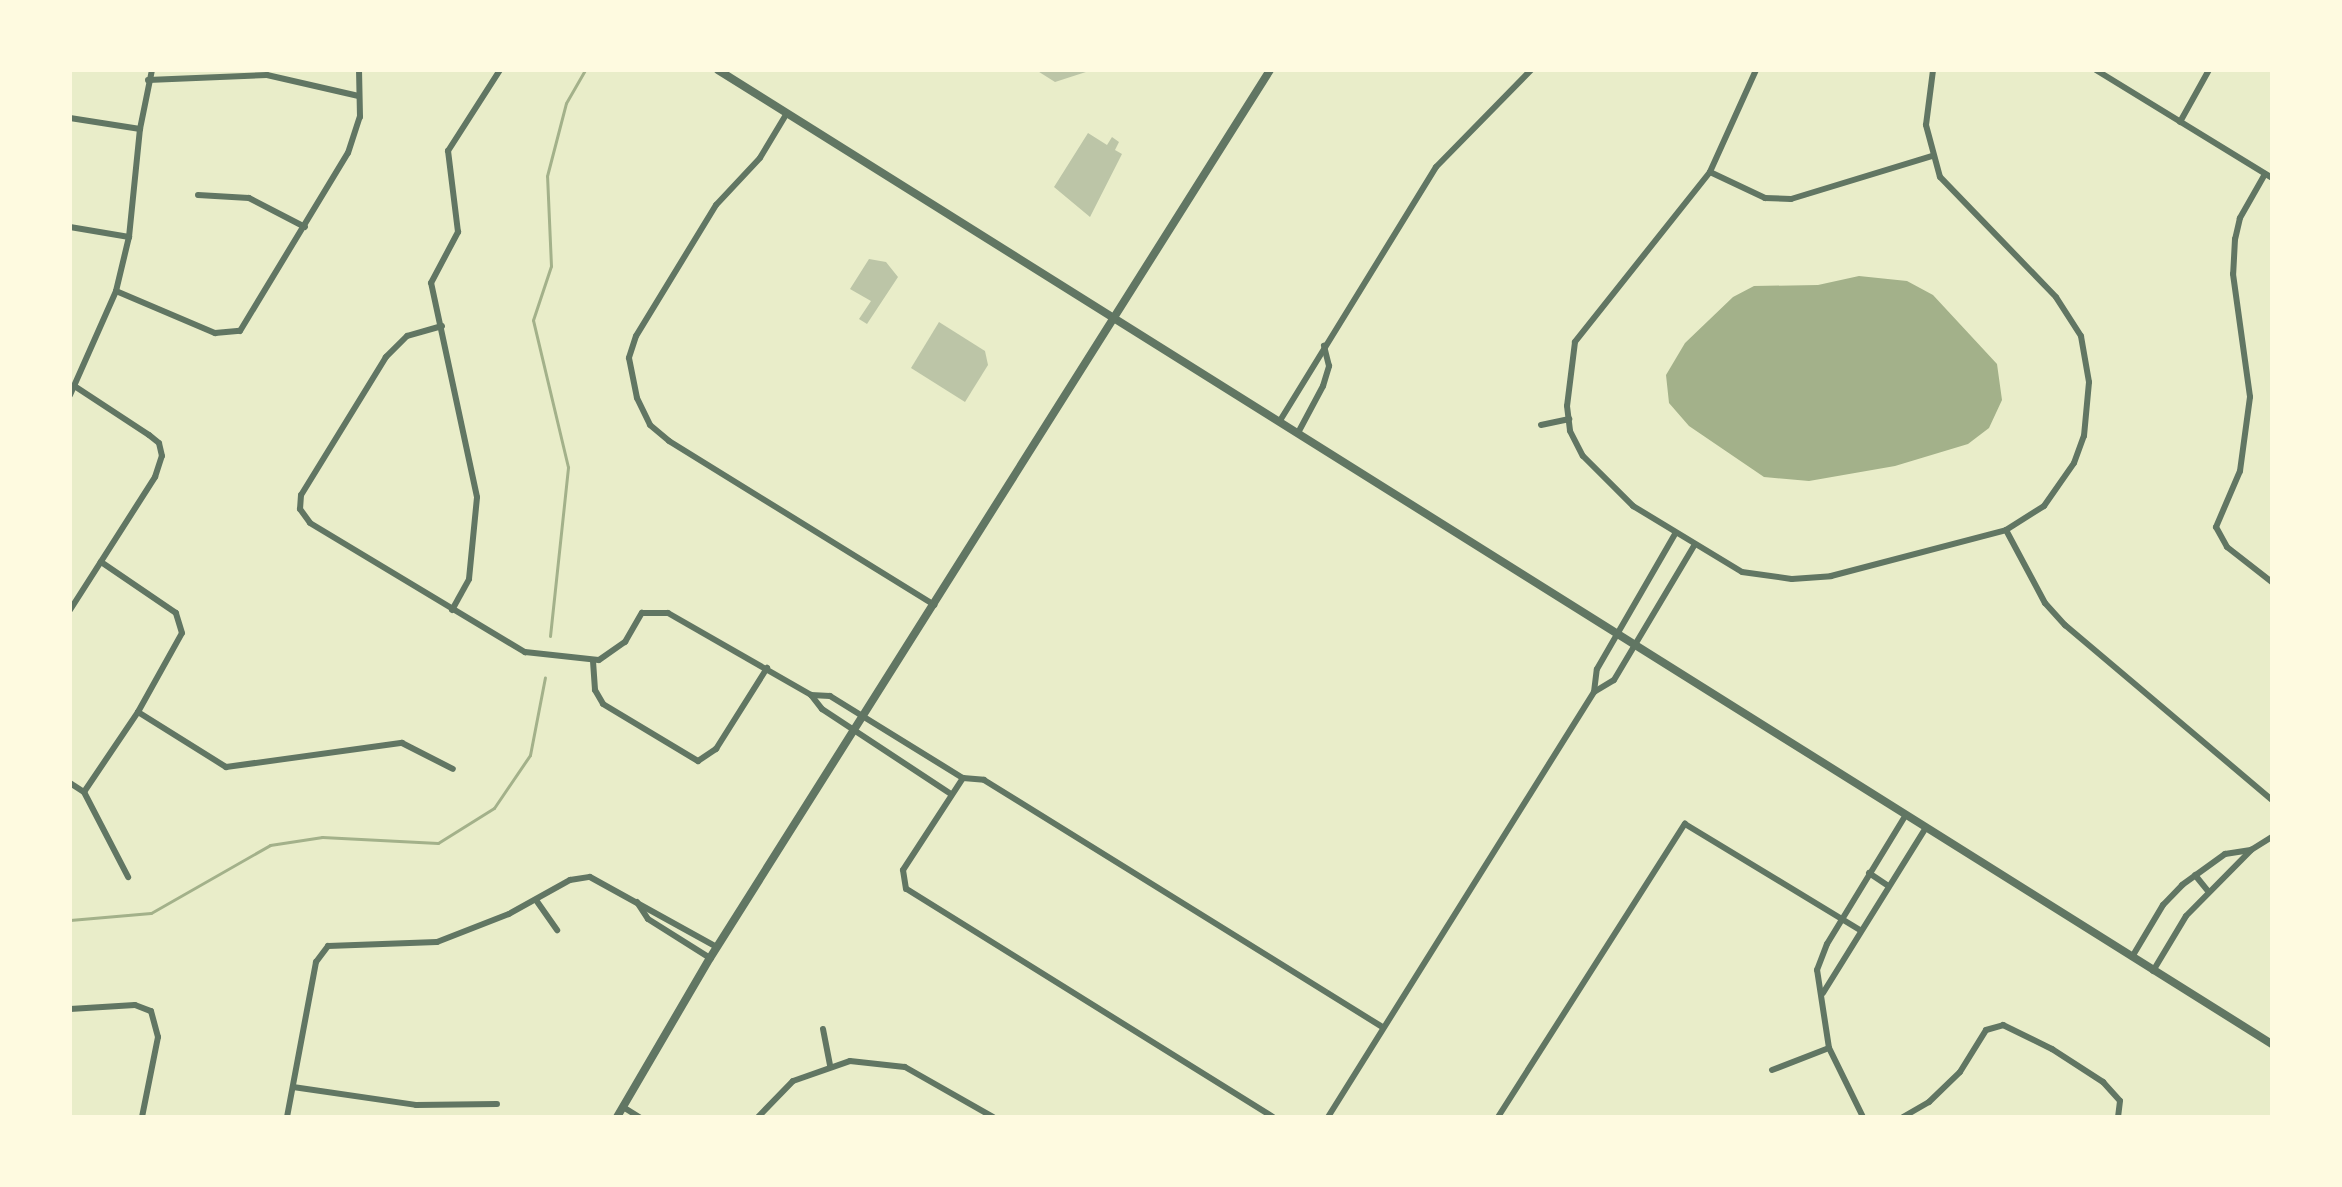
<!DOCTYPE html>
<html>
<head>
<meta charset="utf-8">
<style>
  body { margin:0 }
  #map { position:relative; width:2342px; height:1187px; overflow:hidden; background:#e9edc9; font-family:Montserrat,sans-serif }
  div>[style] { position:absolute }
  [style*='--x'] { left:calc(var(--x)*1px); top:calc(var(--y)*1px); width:calc(var(--w)*1px); rotate:calc(var(--a)*1deg) }
  .water>* { inset:0; background:#a3b18a }
  .stream>* { height:3px; margin:-1.5px; padding:0 1.5px; transform-origin:1.5px; border-radius:1.5px; background:#a3b18a }
  .building>* { inset:0; background:#bcc5a7 }
  .minor>* { height:6px; margin:-3px; padding:0 3px; transform-origin:3px; border-radius:3px; background:#617663 }
  .tertiary>* { height:8px; margin:-4px; padding:0 4px; transform-origin:4px; border-radius:4px; background:#617663 }
  span { translate:-50% -50%; white-space:nowrap; text-align:center; line-height:1.15; -webkit-text-stroke:6px #fefae0; paint-order:stroke }
  .frame { position:absolute; inset:0; border:72px solid #fefae0; pointer-events:none }
</style>
</head>
<body>
<div id="map">
  <div class="water">
    <div style="clip-path:polygon(1859px 276px,1907px 281px,1933px 295px,1997px 364px,2002px 400px,1989px 428px,1968px 444px,1895px 466px,1809px 481px,1764px 477px,1689px 426px,1669px 403px,1666px 375px,1685px 343px,1733px 297px,1754px 286px,1818px 285px)"></div>
  </div>
  <div class="stream">
    <div style="--x:550;--y:636;--w:170;--a:-83.9"></div>
    <div style="--x:568;--y:467;--w:151;--a:-103.4"></div>
    <div style="--x:533;--y:320;--w:57;--a:-71.6"></div>
    <div style="--x:551;--y:266;--w:90;--a:-92.5"></div>
    <div style="--x:547;--y:176;--w:75;--a:-75.4"></div>
    <div style="--x:566;--y:103;--w:38;--a:-60"></div>
    <div style="--x:70;--y:920;--w:81;--a:-4.9"></div>
    <div style="--x:151;--y:913;--w:137;--a:-29.7"></div>
    <div style="--x:270;--y:845;--w:53;--a:-8.7"></div>
    <div style="--x:322;--y:837;--w:116;--a:3"></div>
    <div style="--x:438;--y:843;--w:66;--a:-32"></div>
    <div style="--x:494;--y:808;--w:64;--a:-55.8"></div>
    <div style="--x:530;--y:755;--w:79;--a:-79.1"></div>
  </div>
  <div class="building">
    <div style="clip-path:polygon(1036px 70px,1089px 70px,1089px 71px,1055px 82px)"></div>
    <div style="clip-path:polygon(1088px 133px,1107px 145px,1112px 137px,1119px 142px,1115px 150px,1122px 154px,1090px 217px,1054px 187px)"></div>
    <div style="clip-path:polygon(869px 259px,886px 262px,898px 277px,867px 324px,859px 319px,871px 301px,850px 289px)"></div>
    <div style="clip-path:polygon(939px 322px,985px 351px,988px 365px,965px 402px,911px 368px)"></div>
  </div>
  <div class="minor">
    <div style="--x:1756;--y:70;--w:112;--a:114.3"></div>
    <div style="--x:1710;--y:172;--w:217;--a:128.5"></div>
    <div style="--x:1575;--y:342;--w:64;--a:97.1"></div>
    <div style="--x:1567;--y:406;--w:25;--a:83"></div>
    <div style="--x:1570;--y:431;--w:28;--a:63"></div>
    <div style="--x:1583;--y:456;--w:71;--a:45"></div>
    <div style="--x:1633;--y:506;--w:127;--a:31.2"></div>
    <div style="--x:1742;--y:572;--w:50;--a:8"></div>
    <div style="--x:1792;--y:579;--w:39;--a:-4"></div>
    <div style="--x:1831;--y:576;--w:181;--a:-14.7"></div>
    <div style="--x:2006;--y:530;--w:45;--a:-32.3"></div>
    <div style="--x:2044;--y:506;--w:52;--a:-55.1"></div>
    <div style="--x:2074;--y:463;--w:29;--a:-70"></div>
    <div style="--x:2084;--y:436;--w:54;--a:-84.7"></div>
    <div style="--x:2089;--y:382;--w:47;--a:-99.9"></div>
    <div style="--x:2081;--y:336;--w:46;--a:-122.7"></div>
    <div style="--x:2056;--y:297;--w:167;--a:-134"></div>
    <div style="--x:1940;--y:177;--w:54;--a:-105.1"></div>
    <div style="--x:1926;--y:125;--w:55;--a:-82.7"></div>
    <div style="--x:2096;--y:70;--w:206;--a:31.5"></div>
    <div style="--x:148;--y:80;--w:119;--a:-2.4"></div>
    <div style="--x:267;--y:75;--w:94;--a:12.9"></div>
    <div style="--x:787;--y:113;--w:52;--a:121"></div>
    <div style="--x:760;--y:158;--w:64;--a:133.1"></div>
    <div style="--x:716;--y:205;--w:153;--a:121.4"></div>
    <div style="--x:636;--y:336;--w:23;--a:108"></div>
    <div style="--x:629;--y:358;--w:41;--a:78.7"></div>
    <div style="--x:637;--y:398;--w:30;--a:64"></div>
    <div style="--x:650;--y:425;--w:25;--a:40"></div>
    <div style="--x:669;--y:441;--w:312;--a:31.7"></div>
    <div style="--x:70;--y:118;--w:71;--a:8.9"></div>
    <div style="--x:2180;--y:122;--w:60;--a:-60.9"></div>
    <div style="--x:1710;--y:172;--w:61;--a:25.3"></div>
    <div style="--x:1765;--y:198;--w:26;--a:2"></div>
    <div style="--x:1791;--y:199;--w:147;--a:-17"></div>
    <div style="--x:2265;--y:174;--w:51;--a:119.6"></div>
    <div style="--x:2240;--y:218;--w:22;--a:103"></div>
    <div style="--x:2235;--y:239;--w:35;--a:93"></div>
    <div style="--x:2233;--y:274;--w:124;--a:82.1"></div>
    <div style="--x:2250;--y:397;--w:75;--a:97.7"></div>
    <div style="--x:2240;--y:471;--w:61;--a:113.2"></div>
    <div style="--x:2216;--y:527;--w:23;--a:61"></div>
    <div style="--x:2227;--y:547;--w:57;--a:37.9"></div>
    <div style="--x:198;--y:195;--w:51;--a:3.4"></div>
    <div style="--x:249;--y:198;--w:63;--a:27.4"></div>
    <div style="--x:70;--y:227;--w:60;--a:9.6"></div>
    <div style="--x:116;--y:291;--w:108;--a:23"></div>
    <div style="--x:215;--y:333;--w:25;--a:-5"></div>
    <div style="--x:240;--y:331;--w:208;--a:-58.8"></div>
    <div style="--x:348;--y:153;--w:38;--a:-72"></div>
    <div style="--x:360;--y:117;--w:47;--a:-91.2"></div>
    <div style="--x:442;--y:326;--w:36;--a:164"></div>
    <div style="--x:407;--y:336;--w:30;--a:135"></div>
    <div style="--x:386;--y:357;--w:162;--a:121.6"></div>
    <div style="--x:301;--y:495;--w:14;--a:94"></div>
    <div style="--x:300;--y:509;--w:17;--a:54"></div>
    <div style="--x:310;--y:523;--w:251;--a:31"></div>
    <div style="--x:525;--y:652;--w:74;--a:6.2"></div>
    <div style="--x:599;--y:660;--w:32;--a:-35"></div>
    <div style="--x:625;--y:642;--w:34;--a:-60"></div>
    <div style="--x:642;--y:613;--w:26;--a:0"></div>
    <div style="--x:668;--y:613;--w:165;--a:29.8"></div>
    <div style="--x:811;--y:695;--w:18;--a:52"></div>
    <div style="--x:822;--y:709;--w:154;--a:33.4"></div>
    <div style="--x:70;--y:395;--w:114;--a:-66.1"></div>
    <div style="--x:116;--y:291;--w:56;--a:-76.5"></div>
    <div style="--x:129;--y:237;--w:109;--a:-84.2"></div>
    <div style="--x:140;--y:129;--w:60;--a:-78.5"></div>
    <div style="--x:1281;--y:419;--w:296;--a:-58.4"></div>
    <div style="--x:1436;--y:167;--w:136;--a:-45.6"></div>
    <div style="--x:1541;--y:425;--w:29;--a:-12"></div>
    <div style="--x:1299;--y:431;--w:51;--a:-61.9"></div>
    <div style="--x:1323;--y:386;--w:21;--a:-73"></div>
    <div style="--x:1329;--y:366;--w:21;--a:-104"></div>
    <div style="--x:2006;--y:530;--w:83;--a:61.9"></div>
    <div style="--x:2045;--y:603;--w:30;--a:48"></div>
    <div style="--x:2065;--y:625;--w:271;--a:40.2"></div>
    <div style="--x:70;--y:610;--w:158;--a:-57.4"></div>
    <div style="--x:155;--y:477;--w:22;--a:-72"></div>
    <div style="--x:162;--y:456;--w:13;--a:-103"></div>
    <div style="--x:159;--y:443;--w:13;--a:-141"></div>
    <div style="--x:149;--y:435;--w:87;--a:-146.7"></div>
    <div style="--x:452;--y:610;--w:35;--a:-61"></div>
    <div style="--x:469;--y:579;--w:82;--a:-84.4"></div>
    <div style="--x:477;--y:497;--w:219;--a:-102.1"></div>
    <div style="--x:431;--y:283;--w:58;--a:-62.1"></div>
    <div style="--x:458;--y:232;--w:82;--a:-97"></div>
    <div style="--x:448;--y:151;--w:96;--a:-57.3"></div>
    <div style="--x:593;--y:661;--w:29;--a:86"></div>
    <div style="--x:595;--y:690;--w:16;--a:60"></div>
    <div style="--x:603;--y:704;--w:111;--a:31"></div>
    <div style="--x:698;--y:761;--w:22;--a:-34"></div>
    <div style="--x:716;--y:749;--w:96;--a:-57.8"></div>
    <div style="--x:1594;--y:692;--w:23;--a:-31"></div>
    <div style="--x:1614;--y:680;--w:156;--a:-59.2"></div>
    <div style="--x:811;--y:695;--w:19;--a:3"></div>
    <div style="--x:830;--y:696;--w:156;--a:31.7"></div>
    <div style="--x:138;--y:712;--w:104;--a:32"></div>
    <div style="--x:226;--y:767;--w:178;--a:-7.8"></div>
    <div style="--x:402;--y:743;--w:57;--a:27"></div>
    <div style="--x:70;--y:783;--w:17;--a:33"></div>
    <div style="--x:84;--y:792;--w:96;--a:62.6"></div>
    <div style="--x:84;--y:792;--w:97;--a:-56"></div>
    <div style="--x:138;--y:712;--w:90;--a:-60.9"></div>
    <div style="--x:182;--y:633;--w:21;--a:-107"></div>
    <div style="--x:176;--y:613;--w:91;--a:-145.8"></div>
    <div style="--x:1869;--y:873;--w:23;--a:34"></div>
    <div style="--x:2195;--y:875;--w:22;--a:51"></div>
    <div style="--x:536;--y:900;--w:37;--a:55"></div>
    <div style="--x:637;--y:902;--w:20;--a:57"></div>
    <div style="--x:648;--y:919;--w:73;--a:32.2"></div>
    <div style="--x:2132;--y:957;--w:61;--a:-59.2"></div>
    <div style="--x:2163;--y:905;--w:28;--a:-46"></div>
    <div style="--x:2182;--y:885;--w:53;--a:-35.8"></div>
    <div style="--x:2225;--y:854;--w:26;--a:-9"></div>
    <div style="--x:2153;--y:971;--w:64;--a:-59"></div>
    <div style="--x:2186;--y:916;--w:93;--a:-45.4"></div>
    <div style="--x:2251;--y:850;--w:25;--a:-32"></div>
    <div style="--x:1823;--y:993;--w:193;--a:-58.1"></div>
    <div style="--x:70;--y:1009;--w:65;--a:-3.5"></div>
    <div style="--x:135;--y:1005;--w:17;--a:21"></div>
    <div style="--x:151;--y:1011;--w:27;--a:75"></div>
    <div style="--x:158;--y:1037;--w:82;--a:101.3"></div>
    <div style="--x:823;--y:1029;--w:37;--a:79"></div>
    <div style="--x:1772;--y:1070;--w:61;--a:-21.1"></div>
    <div style="--x:293;--y:1087;--w:124;--a:8.3"></div>
    <div style="--x:416;--y:1105;--w:81;--a:-0.7"></div>
    <div style="--x:623;--y:1107;--w:19;--a:32"></div>
    <div style="--x:287;--y:1117;--w:158;--a:-79.4"></div>
    <div style="--x:316;--y:962;--w:20;--a:-53"></div>
    <div style="--x:328;--y:946;--w:109;--a:-2.1"></div>
    <div style="--x:437;--y:942;--w:77;--a:-21.3"></div>
    <div style="--x:509;--y:914;--w:70;--a:-29.1"></div>
    <div style="--x:570;--y:880;--w:20;--a:-9"></div>
    <div style="--x:590;--y:877;--w:145;--a:28.9"></div>
    <div style="--x:758;--y:1117;--w:50;--a:-45.8"></div>
    <div style="--x:793;--y:1081;--w:60;--a:-19.3"></div>
    <div style="--x:850;--y:1061;--w:55;--a:6.2"></div>
    <div style="--x:905;--y:1067;--w:101;--a:29.6"></div>
    <div style="--x:1273;--y:1117;--w:432;--a:-148.1"></div>
    <div style="--x:906;--y:889;--w:19;--a:-99"></div>
    <div style="--x:903;--y:870;--w:110;--a:-56.9"></div>
    <div style="--x:963;--y:778;--w:21;--a:5"></div>
    <div style="--x:984;--y:780;--w:469;--a:31.8"></div>
    <div style="--x:1328;--y:1117;--w:501;--a:-57.96"></div>
    <div style="--x:1594;--y:692;--w:23;--a:-83"></div>
    <div style="--x:1597;--y:669;--w:156;--a:-60"></div>
    <div style="--x:1498;--y:1117;--w:348;--a:-57.5"></div>
    <div style="--x:1685;--y:824;--w:205;--a:31.2"></div>
    <div style="--x:1863;--y:1117;--w:77;--a:-116.2"></div>
    <div style="--x:1829;--y:1048;--w:79;--a:-98.7"></div>
    <div style="--x:1817;--y:970;--w:28;--a:-69"></div>
    <div style="--x:1827;--y:944;--w:150;--a:-58.6"></div>
    <div style="--x:1903;--y:1117;--w:30;--a:-30"></div>
    <div style="--x:1929;--y:1102;--w:43;--a:-44.1"></div>
    <div style="--x:1960;--y:1072;--w:49;--a:-58.2"></div>
    <div style="--x:1986;--y:1030;--w:18;--a:-16"></div>
    <div style="--x:2003;--y:1025;--w:55;--a:26.1"></div>
    <div style="--x:2052;--y:1049;--w:61;--a:32.9"></div>
    <div style="--x:2103;--y:1082;--w:25;--a:48"></div>
    <div style="--x:2120;--y:1101;--w:16;--a:97"></div>
  </div>
  <div class="tertiary">
    <div style="--x:718;--y:70;--w:1834;--a:32.08"></div>
    <div style="--x:617;--y:1117;--w:184;--a:-59.7"></div>
    <div style="--x:710;--y:958;--w:1050;--a:-57.76"></div>
  </div>
  <div class="frame"></div>
</div>
</body>
</html>
